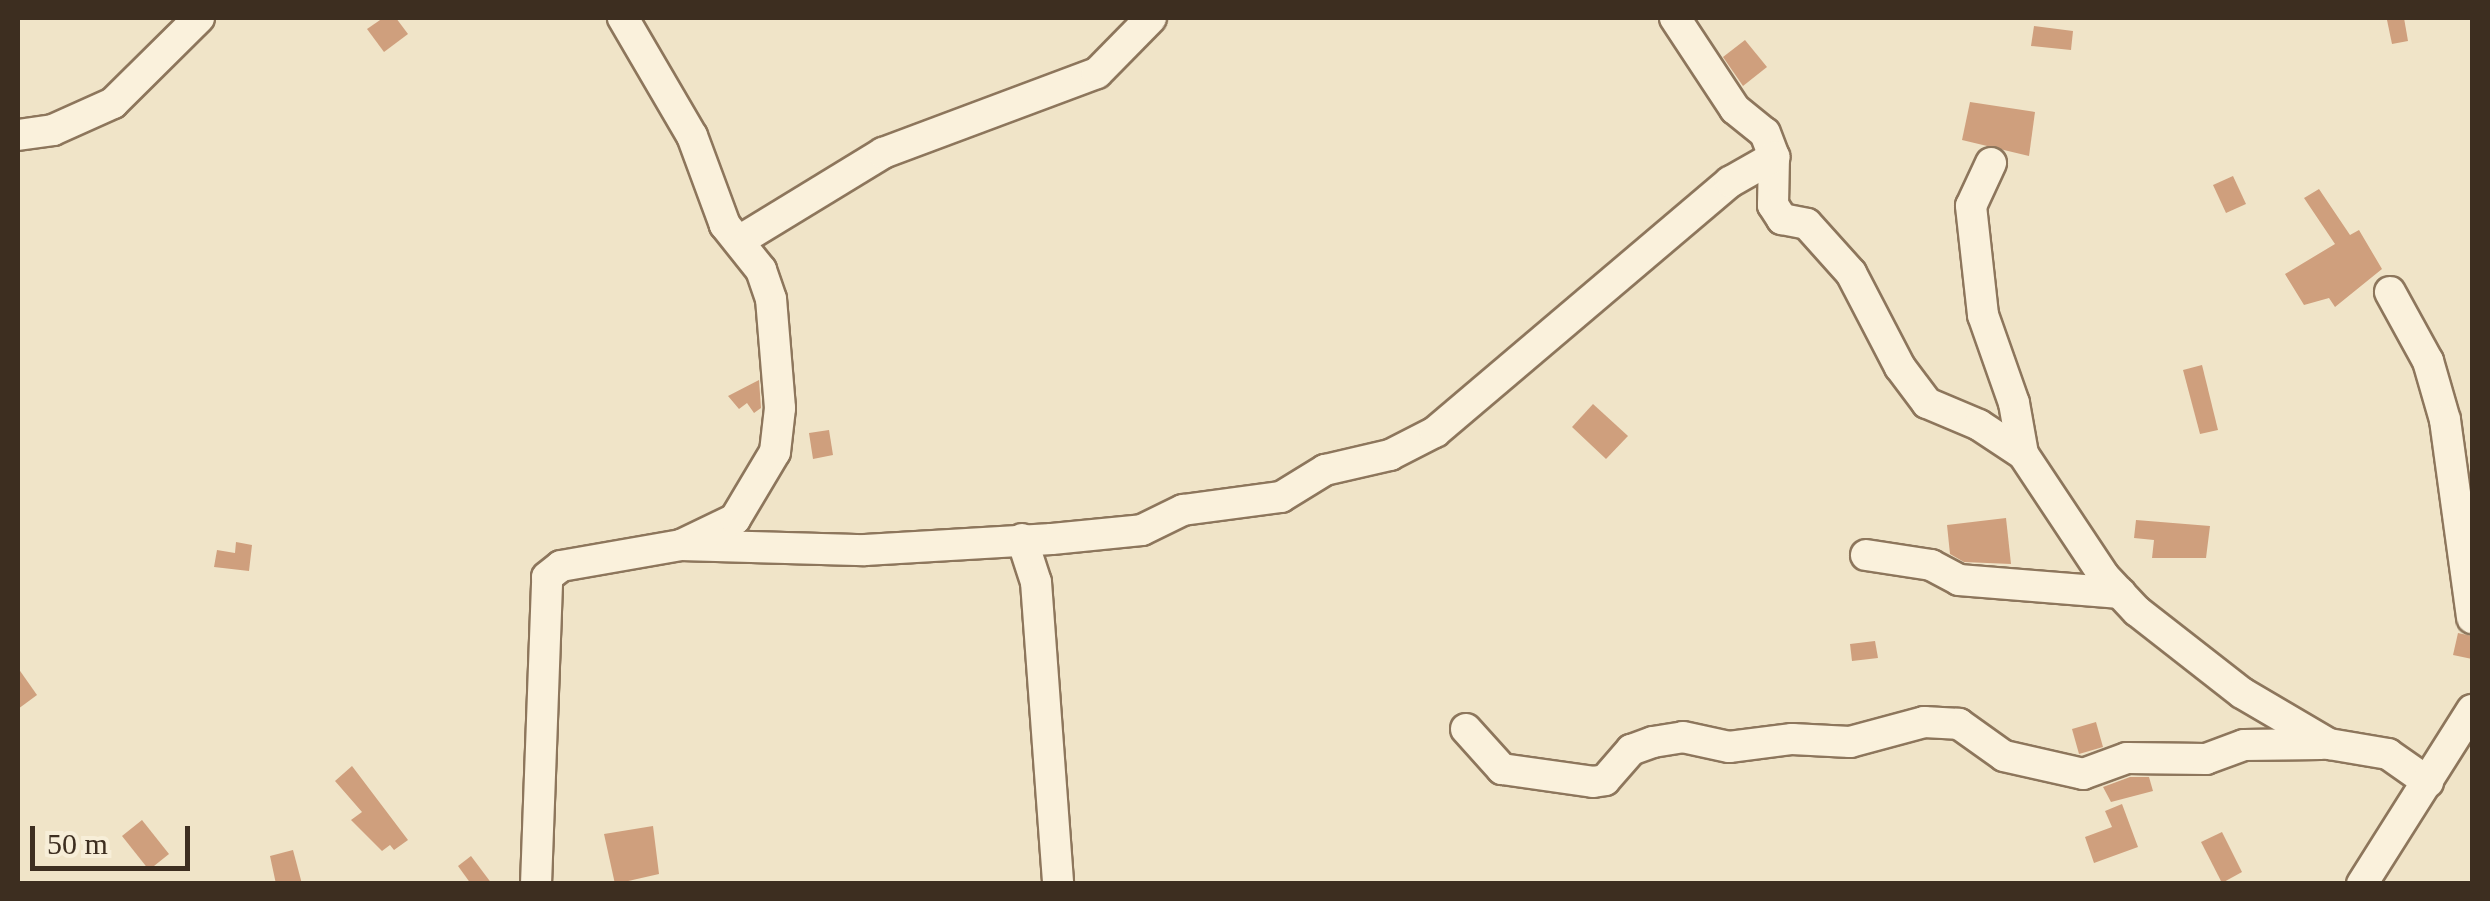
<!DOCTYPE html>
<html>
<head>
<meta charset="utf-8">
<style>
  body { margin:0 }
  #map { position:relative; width:2490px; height:901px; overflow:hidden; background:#f0e4c8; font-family:"Times New Roman",serif }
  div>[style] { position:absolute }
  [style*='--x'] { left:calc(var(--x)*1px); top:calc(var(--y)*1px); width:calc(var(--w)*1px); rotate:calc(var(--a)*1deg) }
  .building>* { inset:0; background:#cf9f7d }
  .roads { filter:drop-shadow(2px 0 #8d765c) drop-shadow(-2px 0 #8d765c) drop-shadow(0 2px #8d765c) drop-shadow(0 -2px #8d765c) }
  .minor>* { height:30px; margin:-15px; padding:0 15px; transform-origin:15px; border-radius:15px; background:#faf1dc }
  span { translate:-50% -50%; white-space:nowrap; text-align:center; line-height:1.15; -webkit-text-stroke:10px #f7eed8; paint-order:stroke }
  .frame { position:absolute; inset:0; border:20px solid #3d2e20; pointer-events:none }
  .scale { position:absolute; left:30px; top:826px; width:160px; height:45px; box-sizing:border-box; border:5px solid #3d2e20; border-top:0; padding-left:12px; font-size:30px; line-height:35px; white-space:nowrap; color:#3d2e20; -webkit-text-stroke:8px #f7eed8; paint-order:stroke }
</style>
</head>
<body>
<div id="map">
  <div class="building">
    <div style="clip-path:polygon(383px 18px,396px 18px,408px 34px,384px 52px,367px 29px)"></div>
    <div style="clip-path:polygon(2404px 18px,2408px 41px,2392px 44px,2387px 20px)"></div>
    <div style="clip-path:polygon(2034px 26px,2073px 31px,2071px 50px,2031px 46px)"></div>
    <div style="clip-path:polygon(1745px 40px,1767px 67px,1743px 86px,1723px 57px)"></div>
    <div style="clip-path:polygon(1970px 102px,2035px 112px,2029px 156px,1962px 140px)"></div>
    <div style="clip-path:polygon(2233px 176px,2246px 204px,2226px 213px,2213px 185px)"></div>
    <div style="clip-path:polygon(2319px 189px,2350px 235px,2359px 230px,2382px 269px,2335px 307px,2329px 298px,2304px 305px,2285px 274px,2335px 244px,2304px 198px)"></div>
    <div style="clip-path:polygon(2202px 365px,2218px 430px,2200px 434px,2183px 370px)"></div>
    <div style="clip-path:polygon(759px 380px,761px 408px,754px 413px,747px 403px,739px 409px,728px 396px)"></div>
    <div style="clip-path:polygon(1593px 404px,1628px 436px,1606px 459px,1572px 427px)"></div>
    <div style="clip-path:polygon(829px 430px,833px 455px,813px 459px,809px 433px)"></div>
    <div style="clip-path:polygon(2006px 518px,2011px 564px,1964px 562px,1950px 554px,1947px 525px)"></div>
    <div style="clip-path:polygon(2136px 520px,2210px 526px,2206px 558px,2152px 558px,2154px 540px,2134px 538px)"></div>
    <div style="clip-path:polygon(236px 542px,252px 545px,249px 571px,214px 567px,217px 550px,235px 553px)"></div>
    <div style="clip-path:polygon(2458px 633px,2472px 636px,2472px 659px,2453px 655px)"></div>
    <div style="clip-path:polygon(1875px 641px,1878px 658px,1852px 661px,1850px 644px)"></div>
    <div style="clip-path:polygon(18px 668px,37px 695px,18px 709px)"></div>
    <div style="clip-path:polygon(2096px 722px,2103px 747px,2079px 754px,2072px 729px)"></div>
    <div style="clip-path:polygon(352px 766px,408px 840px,394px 850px,390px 845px,382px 851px,351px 820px,362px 812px,335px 781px)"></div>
    <div style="clip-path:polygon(2130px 777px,2149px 777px,2153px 791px,2111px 802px,2103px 787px)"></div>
    <div style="clip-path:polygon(2122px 804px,2138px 847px,2094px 863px,2085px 837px,2112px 827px,2105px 811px)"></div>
    <div style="clip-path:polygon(142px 820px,169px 854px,149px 870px,122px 836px)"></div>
    <div style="clip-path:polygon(653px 826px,659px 874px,615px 884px,604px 834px)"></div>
    <div style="clip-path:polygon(2222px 832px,2242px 872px,2222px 883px,2201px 842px)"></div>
    <div style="clip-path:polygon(293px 850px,302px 884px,276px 884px,270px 856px)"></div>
    <div style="clip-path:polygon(471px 856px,492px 884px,471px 884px,458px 866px)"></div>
  </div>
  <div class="roads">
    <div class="minor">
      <div style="--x:1675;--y:18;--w:109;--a:56.6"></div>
      <div style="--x:1735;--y:109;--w:38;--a:39"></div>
      <div style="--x:1765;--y:133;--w:26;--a:69"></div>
      <div style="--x:1774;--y:157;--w:48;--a:91.2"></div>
      <div style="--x:1773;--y:205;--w:17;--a:57"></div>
      <div style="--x:1782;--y:219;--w:25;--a:11"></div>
      <div style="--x:1807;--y:224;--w:66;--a:48.1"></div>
      <div style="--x:1851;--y:273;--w:106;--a:62.5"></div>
      <div style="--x:1900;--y:367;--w:45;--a:53.1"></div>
      <div style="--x:1927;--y:403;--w:56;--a:22.9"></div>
      <div style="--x:1979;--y:425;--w:53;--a:33.4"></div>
      <div style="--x:2023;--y:454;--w:146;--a:56.4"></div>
      <div style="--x:2104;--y:576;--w:48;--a:46.7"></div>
      <div style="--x:2137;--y:611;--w:133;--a:38"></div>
      <div style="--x:2242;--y:693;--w:101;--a:30.4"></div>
      <div style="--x:2329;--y:744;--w:60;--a:9.6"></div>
      <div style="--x:2388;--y:754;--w:49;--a:35"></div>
      <div style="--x:18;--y:135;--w:35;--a:-8"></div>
      <div style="--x:53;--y:130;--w:66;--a:-24.2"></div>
      <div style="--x:113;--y:103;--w:121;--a:-44.7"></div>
      <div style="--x:1991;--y:163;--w:47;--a:114.9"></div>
      <div style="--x:1971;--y:206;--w:110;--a:83.7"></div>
      <div style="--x:1983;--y:315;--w:93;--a:70.6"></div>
      <div style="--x:2014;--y:403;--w:52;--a:80"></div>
      <div style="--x:739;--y:241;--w:169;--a:-31.4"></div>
      <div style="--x:883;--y:153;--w:228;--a:-20.5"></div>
      <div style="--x:1097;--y:73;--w:77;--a:-45.5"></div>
      <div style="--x:2390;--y:292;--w:79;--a:61.2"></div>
      <div style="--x:2428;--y:361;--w:61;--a:73.9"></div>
      <div style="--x:2445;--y:420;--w:200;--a:82.2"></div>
      <div style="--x:1022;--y:539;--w:45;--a:72"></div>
      <div style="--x:1036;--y:582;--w:303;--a:85.8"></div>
      <div style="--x:681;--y:545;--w:184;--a:1.6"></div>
      <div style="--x:865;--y:550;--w:187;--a:-3.4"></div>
      <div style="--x:1052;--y:539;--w:90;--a:-5.7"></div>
      <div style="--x:1142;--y:530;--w:46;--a:-26"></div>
      <div style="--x:1183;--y:510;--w:99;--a:-7.6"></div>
      <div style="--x:1281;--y:497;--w:52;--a:-31.5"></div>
      <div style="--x:1325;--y:470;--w:67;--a:-13"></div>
      <div style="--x:1390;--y:455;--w:51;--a:-27.1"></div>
      <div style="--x:1435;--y:432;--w:387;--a:-40.3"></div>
      <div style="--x:1730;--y:182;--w:51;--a:-29.6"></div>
      <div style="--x:1866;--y:555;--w:66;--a:8.7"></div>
      <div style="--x:1931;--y:565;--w:32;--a:28"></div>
      <div style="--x:1959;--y:580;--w:162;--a:4.6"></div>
      <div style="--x:1466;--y:729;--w:54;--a:48"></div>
      <div style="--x:1502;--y:769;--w:92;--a:8.1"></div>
      <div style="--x:1593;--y:782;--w:12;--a:-9"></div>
      <div style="--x:1605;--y:780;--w:40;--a:-49"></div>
      <div style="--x:1631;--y:750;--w:23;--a:-20"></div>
      <div style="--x:1653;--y:742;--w:30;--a:-9"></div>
      <div style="--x:1683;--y:737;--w:47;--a:12.3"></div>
      <div style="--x:1729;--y:747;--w:64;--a:-7.2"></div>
      <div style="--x:1792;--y:739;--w:58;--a:3"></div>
      <div style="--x:1850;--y:742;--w:77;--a:-15.1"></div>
      <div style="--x:1924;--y:722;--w:35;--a:3"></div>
      <div style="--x:1959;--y:724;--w:55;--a:35.4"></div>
      <div style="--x:2004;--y:756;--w:81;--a:12.8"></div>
      <div style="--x:2083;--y:774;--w:47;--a:-20"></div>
      <div style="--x:2127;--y:758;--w:79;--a:0.7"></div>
      <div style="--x:2206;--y:759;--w:40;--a:-20.2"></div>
      <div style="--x:2244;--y:745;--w:77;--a:-0.7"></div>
      <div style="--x:536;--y:884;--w:307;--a:-87.9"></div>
      <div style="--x:547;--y:577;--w:18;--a:-38"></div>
      <div style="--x:561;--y:566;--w:122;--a:-9.9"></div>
      <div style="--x:681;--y:545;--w:60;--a:-25.7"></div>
      <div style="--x:735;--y:519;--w:78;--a:-59.2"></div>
      <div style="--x:775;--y:452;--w:44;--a:-83.5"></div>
      <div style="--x:780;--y:408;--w:109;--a:-94.7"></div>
      <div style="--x:771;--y:299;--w:31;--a:-109"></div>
      <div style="--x:761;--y:270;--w:58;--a:-128.7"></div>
      <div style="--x:725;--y:225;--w:95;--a:-110.3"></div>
      <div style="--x:692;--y:136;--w:137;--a:-120.3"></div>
      <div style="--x:2362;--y:884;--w:206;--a:-57.7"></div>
    </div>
  </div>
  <div class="frame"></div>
  <div class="scale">50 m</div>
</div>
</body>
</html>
